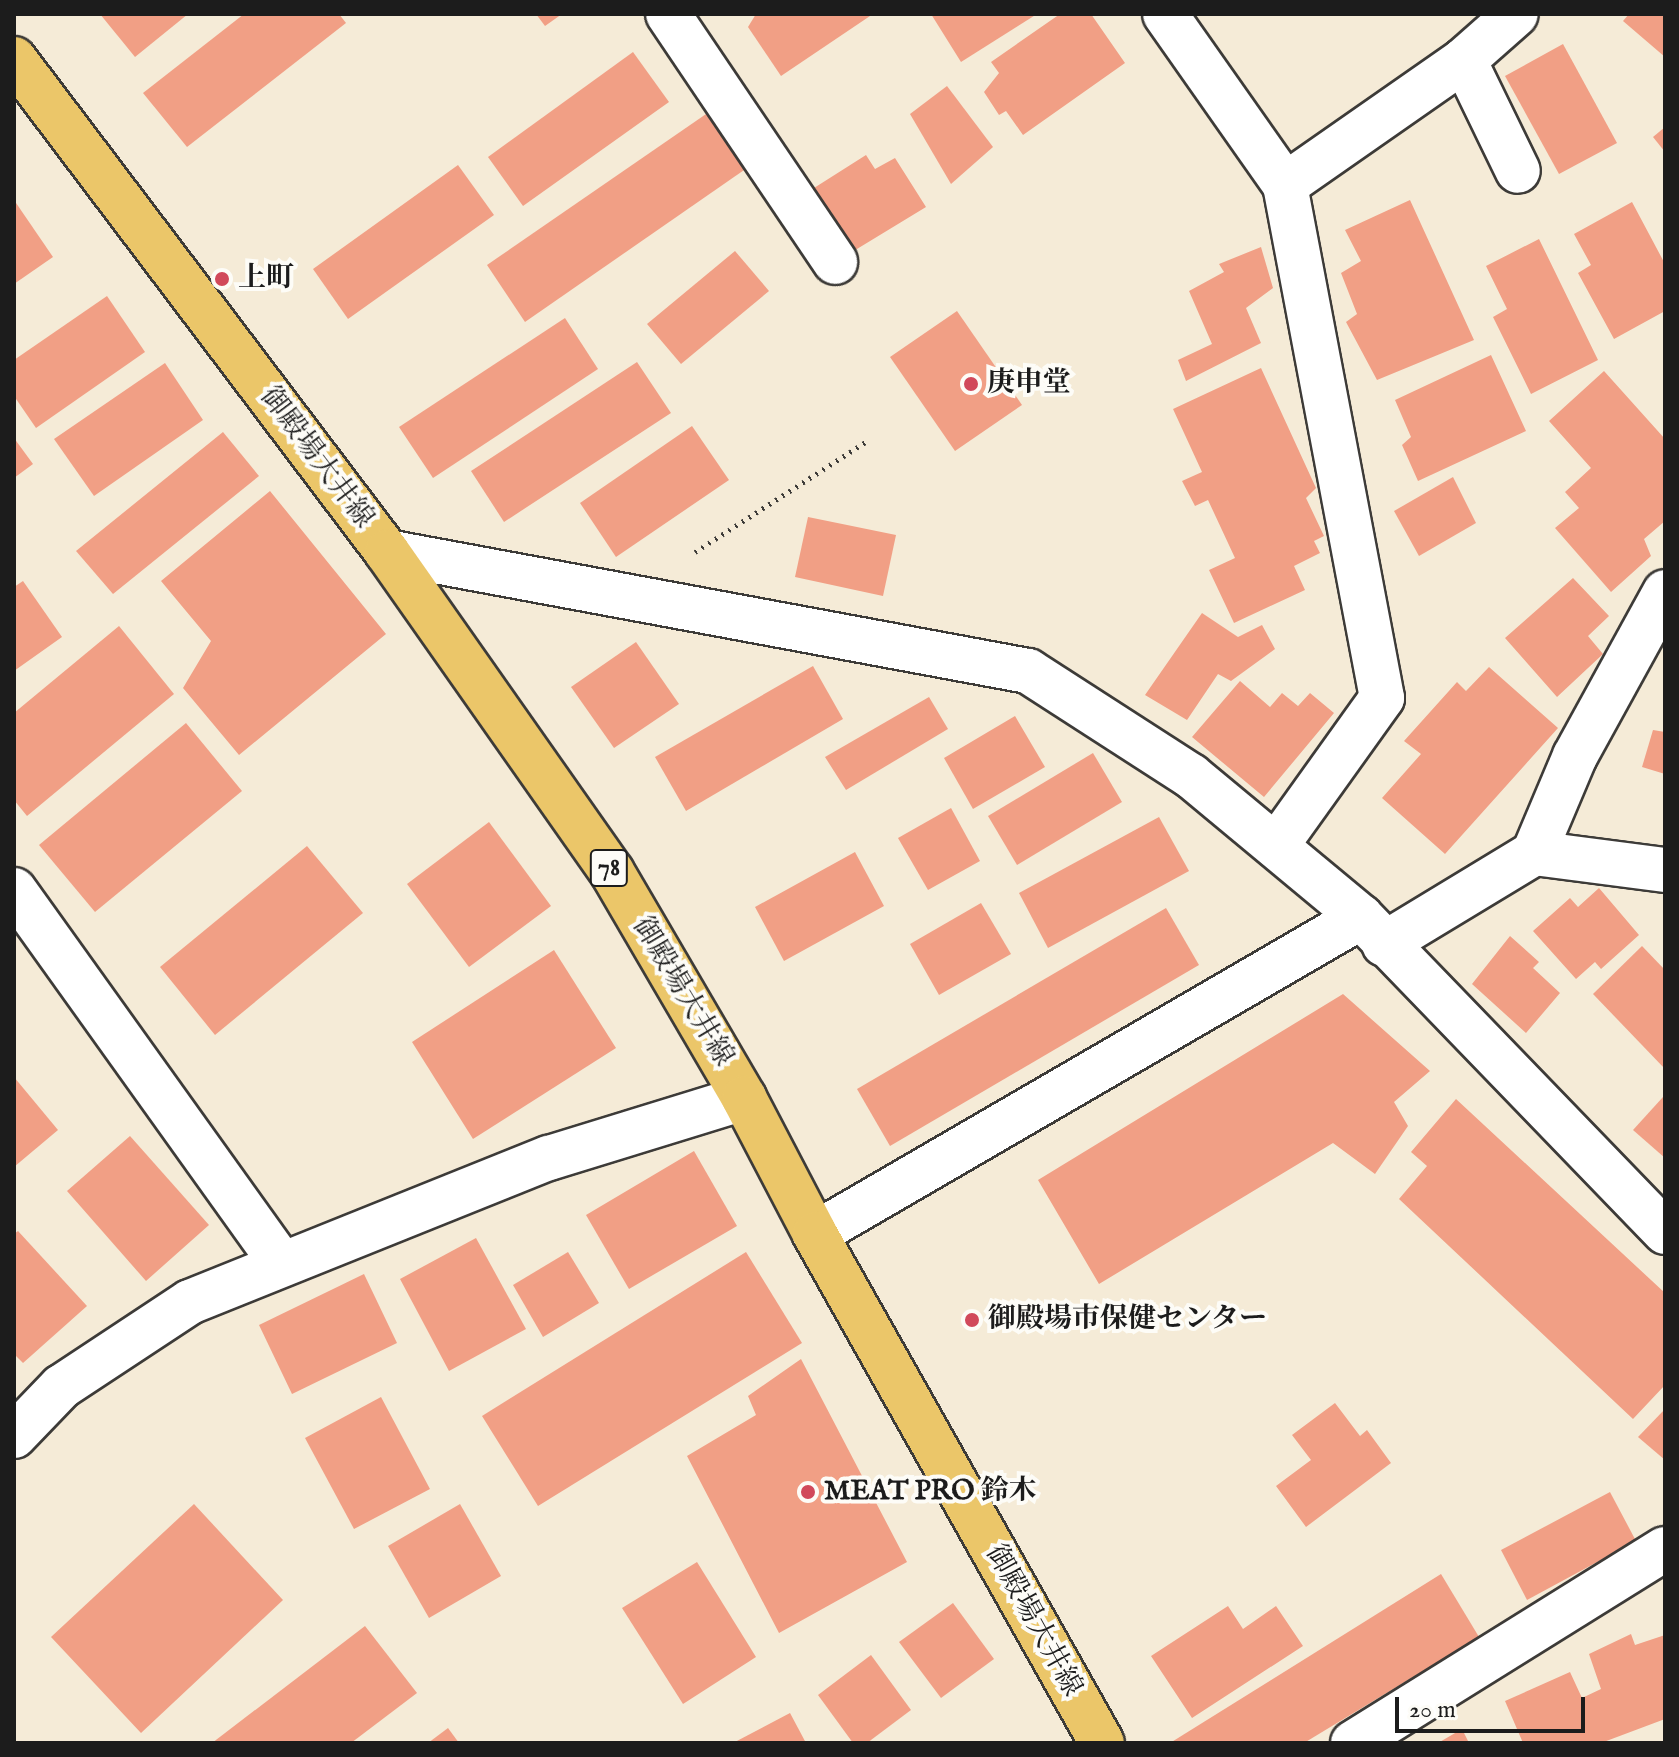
<!DOCTYPE html>
<html>
<head>
<meta charset="utf-8">
<style>
  body { margin:0 }
  #map { position:relative; width:1679px; height:1757px; overflow:hidden; background:#f5ebd7; font-family:"IM FELL English","Noto Serif JP",serif }
  div>[style] { position:absolute }
  [style*='--x'] { left:calc(var(--x)*1px); top:calc(var(--y)*1px); width:calc(var(--w)*1px); rotate:calc(var(--a)*1deg) }
  .building>* { inset:0; background:#f19f85 }
  .path>* { height:5px; margin-top:-2.5px; transform-origin:0; background:repeating-linear-gradient(90deg,#3d3b38 0 2px,transparent 0 8px) }
  .roads { filter:drop-shadow(2px 0 #3d3b38) drop-shadow(-2px 0 #3d3b38) drop-shadow(0 2px #3d3b38) drop-shadow(0 -2px #3d3b38) }
  .street>* { height:44px; margin:-22px; padding:0 22px; transform-origin:22px; border-radius:22px; background:#fff }
  .primary>* { height:44px; margin:-22px; padding:0 22px; transform-origin:22px; border-radius:22px; background:#ebc669 }
  .dots>* { width:22px; height:22px; translate:-50% -50%; box-sizing:border-box; border:4px solid #fdfcf7; border-radius:50% }
  span { translate:-50% -50%; white-space:nowrap; text-align:center; line-height:1.15; -webkit-text-stroke:8px #fdfcf7; paint-order:stroke }
  .shield-label span { padding:2px 6px; background:#fdfcf7; border:2px solid; border-radius:6px; -webkit-text-stroke-width:0 }
  .shield-label { font-size:26px; color:#1c1c1c; font-weight:700 }
  .poi-label { font-size:28px; color:#1c1c1c; font-weight:700 }
  .left { translate:0 -50%; text-align:left }
  .street-label { font-size:28px; color:#1c1c1c }
  .frame { position:absolute; inset:0; border:16px solid #1c1c1c; pointer-events:none }
  .scale { position:absolute; left:1395px; top:1697px; width:190px; height:36px; box-sizing:border-box; border:4px solid #1c1c1c; border-top:0; padding-left:10px; font-size:24px; line-height:28px; white-space:nowrap; color:#1c1c1c; -webkit-text-stroke:6px #fdfcf7; paint-order:stroke }
</style>
</head>
<body>
<div id="map">
  <div class="building">
    <div style="clip-path:polygon(100px 14px,188px 14px,135px 57px)"></div>
    <div style="clip-path:polygon(244px 14px,339px 14px,346px 23px,187px 147px,143px 93px)"></div>
    <div style="clip-path:polygon(536px 14px,562px 14px,545px 26px)"></div>
    <div style="clip-path:polygon(756px 14px,873px 14px,781px 76px,748px 27px)"></div>
    <div style="clip-path:polygon(931px 14px,1037px 14px,961px 62px)"></div>
    <div style="clip-path:polygon(1060px 14px,1091px 14px,1125px 63px,1023px 135px,1006px 111px,999px 115px,984px 92px,999px 73px,991px 62px)"></div>
    <div style="clip-path:polygon(1629px 14px,1665px 14px,1665px 57px,1623px 21px)"></div>
    <div style="clip-path:polygon(1563px 44px,1617px 143px,1559px 174px,1505px 76px)"></div>
    <div style="clip-path:polygon(633px 52px,669px 102px,523px 206px,488px 157px)"></div>
    <div style="clip-path:polygon(947px 86px,993px 147px,951px 184px,910px 114px)"></div>
    <div style="clip-path:polygon(709px 112px,747px 168px,525px 322px,487px 265px)"></div>
    <div style="clip-path:polygon(1665px 127px,1665px 152px,1653px 137px)"></div>
    <div style="clip-path:polygon(866px 155px,875px 169px,895px 158px,926px 207px,852px 252px,814px 188px)"></div>
    <div style="clip-path:polygon(458px 165px,494px 215px,348px 319px,313px 269px)"></div>
    <div style="clip-path:polygon(14px 200px,53px 257px,14px 284px)"></div>
    <div style="clip-path:polygon(1410px 200px,1474px 340px,1377px 380px,1346px 322px,1357px 314px,1341px 273px,1361px 261px,1345px 230px)"></div>
    <div style="clip-path:polygon(1632px 202px,1665px 264px,1665px 311px,1614px 339px,1578px 273px,1591px 265px,1574px 234px)"></div>
    <div style="clip-path:polygon(1539px 239px,1598px 360px,1531px 394px,1493px 317px,1507px 309px,1486px 266px)"></div>
    <div style="clip-path:polygon(1261px 247px,1273px 288px,1246px 308px,1261px 343px,1186px 381px,1178px 360px,1212px 344px,1189px 291px,1224px 272px,1219px 264px)"></div>
    <div style="clip-path:polygon(735px 251px,769px 291px,681px 364px,647px 324px)"></div>
    <div style="clip-path:polygon(107px 296px,145px 352px,36px 428px,14px 396px,14px 360px)"></div>
    <div style="clip-path:polygon(957px 311px,1022px 405px,955px 451px,890px 357px)"></div>
    <div style="clip-path:polygon(565px 318px,598px 369px,433px 478px,399px 427px)"></div>
    <div style="clip-path:polygon(1491px 355px,1526px 431px,1418px 481px,1402px 445px,1411px 437px,1395px 400px)"></div>
    <div style="clip-path:polygon(637px 362px,671px 413px,504px 522px,471px 471px)"></div>
    <div style="clip-path:polygon(165px 363px,203px 420px,94px 496px,54px 439px)"></div>
    <div style="clip-path:polygon(1261px 368px,1316px 488px,1306px 498px,1324px 536px,1314px 541px,1320px 553px,1294px 566px,1305px 590px,1234px 623px,1209px 570px,1235px 558px,1208px 500px,1195px 506px,1182px 481px,1202px 472px,1173px 409px)"></div>
    <div style="clip-path:polygon(1604px 371px,1665px 439px,1665px 521px,1644px 539px,1651px 556px,1611px 592px,1555px 528px,1579px 508px,1565px 492px,1591px 468px,1549px 421px)"></div>
    <div style="clip-path:polygon(692px 426px,729px 480px,616px 557px,580px 503px)"></div>
    <div style="clip-path:polygon(223px 432px,259px 476px,113px 594px,76px 551px)"></div>
    <div style="clip-path:polygon(14px 438px,33px 464px,14px 478px)"></div>
    <div style="clip-path:polygon(1453px 477px,1476px 523px,1419px 556px,1394px 511px)"></div>
    <div style="clip-path:polygon(270px 491px,386px 634px,239px 755px,183px 688px,211px 641px,161px 581px)"></div>
    <div style="clip-path:polygon(808px 517px,896px 535px,883px 596px,795px 577px)"></div>
    <div style="clip-path:polygon(1573px 578px,1609px 616px,1588px 636px,1603px 654px,1557px 697px,1505px 638px)"></div>
    <div style="clip-path:polygon(23px 581px,62px 637px,14px 671px,14px 587px)"></div>
    <div style="clip-path:polygon(1202px 613px,1238px 637px,1262px 625px,1275px 649px,1231px 681px,1218px 674px,1187px 720px,1145px 695px)"></div>
    <div style="clip-path:polygon(119px 626px,174px 694px,27px 816px,14px 800px,14px 713px)"></div>
    <div style="clip-path:polygon(636px 642px,679px 704px,614px 748px,571px 687px)"></div>
    <div style="clip-path:polygon(813px 666px,843px 719px,686px 811px,655px 757px)"></div>
    <div style="clip-path:polygon(1489px 667px,1558px 728px,1445px 854px,1382px 798px,1421px 754px,1404px 741px,1457px 682px,1466px 691px)"></div>
    <div style="clip-path:polygon(1240px 681px,1270px 707px,1282px 693px,1298px 706px,1310px 693px,1334px 713px,1264px 797px,1192px 737px)"></div>
    <div style="clip-path:polygon(929px 697px,948px 729px,846px 790px,825px 757px)"></div>
    <div style="clip-path:polygon(1015px 716px,1045px 767px,973px 809px,944px 758px)"></div>
    <div style="clip-path:polygon(186px 723px,242px 791px,95px 912px,39px 845px)"></div>
    <div style="clip-path:polygon(1653px 730px,1665px 732px,1665px 774px,1642px 767px)"></div>
    <div style="clip-path:polygon(1093px 753px,1122px 802px,1017px 865px,988px 816px)"></div>
    <div style="clip-path:polygon(951px 808px,980px 861px,928px 890px,898px 838px)"></div>
    <div style="clip-path:polygon(1159px 817px,1189px 871px,1048px 948px,1019px 893px)"></div>
    <div style="clip-path:polygon(489px 822px,551px 906px,469px 967px,407px 884px)"></div>
    <div style="clip-path:polygon(307px 846px,363px 913px,215px 1035px,160px 967px)"></div>
    <div style="clip-path:polygon(855px 852px,884px 906px,784px 961px,755px 907px)"></div>
    <div style="clip-path:polygon(1599px 888px,1639px 935px,1601px 969px,1595px 962px,1576px 979px,1533px 931px,1570px 898px,1578px 907px)"></div>
    <div style="clip-path:polygon(981px 903px,1011px 954px,939px 995px,910px 944px)"></div>
    <div style="clip-path:polygon(1166px 908px,1199px 965px,890px 1146px,857px 1089px)"></div>
    <div style="clip-path:polygon(1510px 936px,1539px 962px,1533px 968px,1560px 993px,1526px 1033px,1472px 984px)"></div>
    <div style="clip-path:polygon(1642px 946px,1665px 970px,1665px 1069px,1593px 994px)"></div>
    <div style="clip-path:polygon(554px 950px,616px 1048px,473px 1139px,412px 1042px)"></div>
    <div style="clip-path:polygon(1343px 994px,1430px 1071px,1394px 1102px,1408px 1126px,1375px 1174px,1333px 1143px,1099px 1284px,1038px 1180px)"></div>
    <div style="clip-path:polygon(14px 1077px,58px 1130px,14px 1167px)"></div>
    <div style="clip-path:polygon(1663px 1097px,1665px 1099px,1665px 1158px,1633px 1130px)"></div>
    <div style="clip-path:polygon(1456px 1099px,1665px 1293px,1665px 1385px,1633px 1419px,1399px 1199px,1427px 1166px,1411px 1152px)"></div>
    <div style="clip-path:polygon(130px 1136px,209px 1225px,146px 1281px,67px 1191px)"></div>
    <div style="clip-path:polygon(694px 1151px,737px 1226px,629px 1289px,586px 1215px)"></div>
    <div style="clip-path:polygon(18px 1231px,87px 1306px,23px 1363px,14px 1354px,14px 1234px)"></div>
    <div style="clip-path:polygon(476px 1238px,526px 1329px,449px 1371px,400px 1279px)"></div>
    <div style="clip-path:polygon(568px 1252px,599px 1303px,543px 1337px,513px 1285px)"></div>
    <div style="clip-path:polygon(746px 1252px,802px 1343px,538px 1506px,482px 1416px)"></div>
    <div style="clip-path:polygon(364px 1274px,397px 1343px,292px 1394px,259px 1325px)"></div>
    <div style="clip-path:polygon(801px 1359px,907px 1562px,779px 1633px,687px 1456px,756px 1415px,748px 1396px)"></div>
    <div style="clip-path:polygon(381px 1397px,430px 1489px,354px 1529px,305px 1438px)"></div>
    <div style="clip-path:polygon(1335px 1403px,1360px 1436px,1367px 1430px,1391px 1463px,1306px 1527px,1276px 1486px,1311px 1460px,1292px 1435px)"></div>
    <div style="clip-path:polygon(1665px 1409px,1665px 1460px,1638px 1437px)"></div>
    <div style="clip-path:polygon(1610px 1492px,1636px 1541px,1527px 1600px,1501px 1550px)"></div>
    <div style="clip-path:polygon(194px 1504px,283px 1600px,141px 1733px,51px 1637px)"></div>
    <div style="clip-path:polygon(460px 1504px,501px 1576px,429px 1618px,388px 1546px)"></div>
    <div style="clip-path:polygon(697px 1562px,756px 1657px,683px 1704px,622px 1608px)"></div>
    <div style="clip-path:polygon(1441px 1574px,1479px 1637px,1304px 1743px,1170px 1743px)"></div>
    <div style="clip-path:polygon(953px 1603px,994px 1659px,941px 1698px,899px 1642px)"></div>
    <div style="clip-path:polygon(1228px 1606px,1243px 1629px,1276px 1606px,1303px 1646px,1192px 1718px,1151px 1656px)"></div>
    <div style="clip-path:polygon(365px 1626px,417px 1693px,351px 1743px,212px 1743px)"></div>
    <div style="clip-path:polygon(1631px 1634px,1635px 1645px,1665px 1635px,1665px 1719px,1601px 1743px,1523px 1743px,1505px 1701px,1570px 1672px,1582px 1698px,1601px 1689px,1589px 1654px)"></div>
    <div style="clip-path:polygon(871px 1655px,911px 1710px,867px 1743px,853px 1743px,818px 1695px)"></div>
    <div style="clip-path:polygon(790px 1713px,806px 1743px,733px 1743px)"></div>
    <div style="clip-path:polygon(448px 1728px,459px 1743px,428px 1743px)"></div>
    <div style="clip-path:polygon(1462px 1729px,1469px 1743px,1438px 1743px)"></div>
  </div>
  <div class="path">
    <div style="--x:695;--y:552;--w:205;--a:-32.8"></div>
  </div>
  <div class="roads">
    <div class="street">
      <div style="--x:668;--y:14;--w:299;--a:56"></div>
      <div style="--x:1165;--y:14;--w:209;--a:54.9"></div>
      <div style="--x:1285;--y:185;--w:522;--a:79.29"></div>
      <div style="--x:1382;--y:698;--w:182;--a:125.6"></div>
      <div style="--x:1464;--y:60;--w:69;--a:-41.5"></div>
      <div style="--x:1285;--y:185;--w:218;--a:-34.9"></div>
      <div style="--x:1464;--y:60;--w:123;--a:64.1"></div>
      <div style="--x:387;--y:552;--w:652;--a:10.52"></div>
      <div style="--x:1028;--y:671;--w:194;--a:32.8"></div>
      <div style="--x:1191;--y:776;--w:221;--a:39.7"></div>
      <div style="--x:1361;--y:917;--w:438;--a:46"></div>
      <div style="--x:1534;--y:853;--w:132;--a:7.4"></div>
      <div style="--x:14;--y:890;--w:459;--a:54.4"></div>
      <div style="--x:1384;--y:944;--w:175;--a:-31.2"></div>
      <div style="--x:1534;--y:853;--w:105;--a:-67.1"></div>
      <div style="--x:1575;--y:756;--w:187;--a:-61.2"></div>
      <div style="--x:815;--y:1234;--w:631;--a:-30.14"></div>
      <div style="--x:14;--y:1436;--w:68;--a:-46.2"></div>
      <div style="--x:61;--y:1387;--w:154;--a:-33.4"></div>
      <div style="--x:190;--y:1302;--w:387;--a:-21.9"></div>
      <div style="--x:549;--y:1158;--w:204;--a:-17.1"></div>
      <div style="--x:1353;--y:1743;--w:367;--a:-31.9"></div>
    </div>
    <div class="primary">
      <div style="--x:14;--y:59;--w:618;--a:52.89"></div>
      <div style="--x:387;--y:552;--w:391;--a:54.9"></div>
      <div style="--x:612;--y:872;--w:262;--a:59.7"></div>
      <div style="--x:744;--y:1098;--w:153;--a:62.4"></div>
      <div style="--x:815;--y:1234;--w:584;--a:60.58"></div>
    </div>
  </div>
  <div class="dots">
    <div style="left:222px;top:279px;background:#d1495b"></div>
    <div style="left:971px;top:384px;background:#d1495b"></div>
    <div style="left:972px;top:1320px;background:#d1495b"></div>
    <div style="left:808px;top:1492px;background:#d1495b"></div>
  </div>
  <div class="shield-label">
    <span style="left:609px;top:868px">78</span>
  </div>
  <div class="poi-label">
    <span class="left" style="left:238px;top:279px">上町</span>
    <span class="left" style="left:987px;top:384px">庚申堂</span>
    <span class="left" style="left:988px;top:1320px">御殿場市保健センター</span>
    <span class="left" style="left:824px;top:1492px">MEAT PRO 鈴木</span>
  </div>
  <div class="street-label">
    <span style="left:316px;top:458px;rotate:53deg">御殿場大井線</span>
    <span style="left:682px;top:992px;rotate:59deg">御殿場大井線</span>
    <span style="left:1033px;top:1621px;rotate:61deg">御殿場大井線</span>
  </div>
  <div class="frame"></div>
  <div class="scale">20 m</div>
</div>
</body>
</html>
